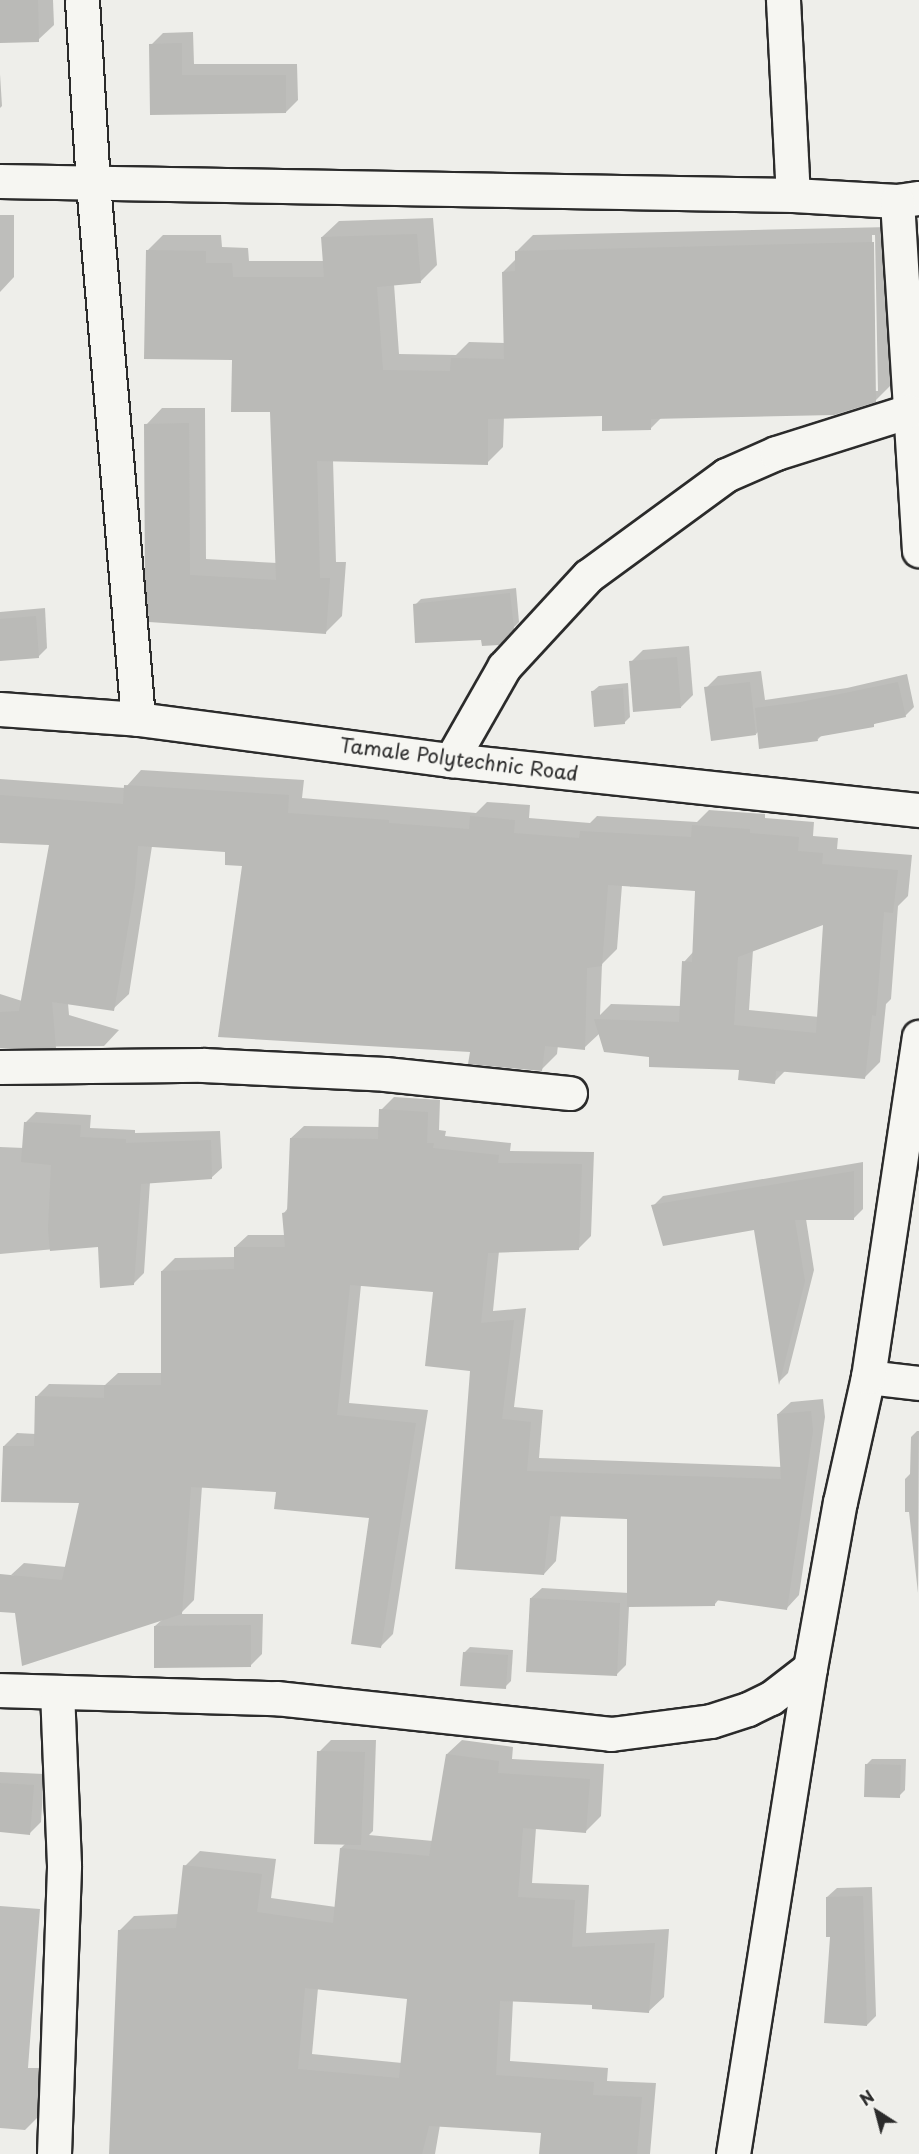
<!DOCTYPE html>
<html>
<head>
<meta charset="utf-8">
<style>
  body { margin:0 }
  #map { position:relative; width:919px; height:2154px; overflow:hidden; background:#eeeeea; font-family:"Playpen Sans",sans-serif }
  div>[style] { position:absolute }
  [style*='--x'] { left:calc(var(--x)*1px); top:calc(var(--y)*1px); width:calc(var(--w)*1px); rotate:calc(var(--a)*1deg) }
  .shadow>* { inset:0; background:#0003 }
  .building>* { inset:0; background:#babab7 }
  .roads { filter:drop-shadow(2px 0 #2b2b2b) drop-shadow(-2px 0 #2b2b2b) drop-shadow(0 2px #2b2b2b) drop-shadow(0 -2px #2b2b2b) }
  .minor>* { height:33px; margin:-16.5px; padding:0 16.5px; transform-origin:16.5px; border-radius:16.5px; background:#f6f6f2 }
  span { translate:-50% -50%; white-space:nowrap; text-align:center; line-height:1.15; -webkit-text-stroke:4.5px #f6f6f2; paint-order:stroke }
  .street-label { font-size:20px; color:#2b2b2b }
  .north { position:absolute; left:847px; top:2082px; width:60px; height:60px; -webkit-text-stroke:4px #f6f6f2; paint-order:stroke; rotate:324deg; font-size:16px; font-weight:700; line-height:24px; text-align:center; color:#2b2b2b }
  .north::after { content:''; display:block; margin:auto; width:21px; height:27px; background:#2b2b2b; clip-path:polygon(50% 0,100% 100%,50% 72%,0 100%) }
</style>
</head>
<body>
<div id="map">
  <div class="shadow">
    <div style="clip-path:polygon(0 0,53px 0,54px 25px,38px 40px,0 42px)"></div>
    <div style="clip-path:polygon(193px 32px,194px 64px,297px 64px,298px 100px,286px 112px,152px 114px,151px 45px,163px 33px)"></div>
    <div style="clip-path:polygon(0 74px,2px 106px,0 108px)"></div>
    <div style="clip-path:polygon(0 215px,14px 215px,14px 277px,0 292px)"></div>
    <div style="clip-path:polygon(evenodd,433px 218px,437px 265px,421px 281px,394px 284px,399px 354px,456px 355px,469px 342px,505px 343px,503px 272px,516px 259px,516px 252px,533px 235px,890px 227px,892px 384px,876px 400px,662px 417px,651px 428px,603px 414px,504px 417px,503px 447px,487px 463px,333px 460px,336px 562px,346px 562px,342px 616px,326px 632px,150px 621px,146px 425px,162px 408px,205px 408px,206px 559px,277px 563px,272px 410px,147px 251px,163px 235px,221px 235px,222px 247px,248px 248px,249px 261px,324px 261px,322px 237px,339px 221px,433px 218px,872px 235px,875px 235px,878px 391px,875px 391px,872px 235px)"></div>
    <div style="clip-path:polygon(516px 588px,519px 622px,499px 643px,482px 638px,415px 605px,421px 599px)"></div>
    <div style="clip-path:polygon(45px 608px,47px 648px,38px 657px,0 659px,0 612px)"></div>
    <div style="clip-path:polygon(689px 646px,693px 695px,681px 707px,631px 662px,643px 650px)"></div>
    <div style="clip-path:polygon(761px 671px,765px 700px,847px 688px,907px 674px,914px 707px,905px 716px,877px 722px,873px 725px,822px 735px,817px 740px,759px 731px,756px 734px,706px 688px,718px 676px)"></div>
    <div style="clip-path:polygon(628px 683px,630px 717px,624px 723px,593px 691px,599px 686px)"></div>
    <div style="clip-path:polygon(evenodd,141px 770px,304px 780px,302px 798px,476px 813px,487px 802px,530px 805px,529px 818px,590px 823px,597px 816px,697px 822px,709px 810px,765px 814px,765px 818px,814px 822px,813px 836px,838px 838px,837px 849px,912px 855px,908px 896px,898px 906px,891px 999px,886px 1004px,880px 1062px,864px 1078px,786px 1070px,774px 1082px,741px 1069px,651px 1056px,600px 1033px,584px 1048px,558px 1045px,557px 1054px,541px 1070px,471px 1050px,227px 851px,152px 846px,129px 994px,113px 1009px,68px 1003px,69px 1015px,119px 1030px,104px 1046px,0 1047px,0 994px,22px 1001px,51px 844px,0 842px,0 779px,125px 788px,141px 770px,622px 885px,697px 890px,694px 951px,684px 962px,681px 1006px,611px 1004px,600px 1015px,602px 964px,617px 949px,622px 885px,141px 770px,825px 923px,819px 1017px,749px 1010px,753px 950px,825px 923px)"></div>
    <div style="clip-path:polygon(394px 1097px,440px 1100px,439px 1130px,446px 1131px,445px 1136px,511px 1143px,510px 1151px,594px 1152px,591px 1236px,579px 1248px,499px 1251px,493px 1311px,526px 1308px,514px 1407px,543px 1410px,539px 1458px,782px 1467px,778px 1414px,791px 1402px,823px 1399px,825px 1417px,799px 1595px,787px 1608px,719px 1599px,715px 1604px,629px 1606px,626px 1665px,616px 1675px,531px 1598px,542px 1588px,629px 1593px,628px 1517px,561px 1515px,556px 1561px,544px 1574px,472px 1370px,435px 1291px,361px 1285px,349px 1403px,428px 1410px,393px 1634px,380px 1647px,370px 1516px,278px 1491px,202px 1486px,194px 1600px,180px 1614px,263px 1614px,262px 1654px,250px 1666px,155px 1626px,163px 1619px,11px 1575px,24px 1563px,66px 1567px,81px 1502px,4px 1446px,17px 1433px,36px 1434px,36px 1397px,49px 1384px,105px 1385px,118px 1373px,163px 1373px,162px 1271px,175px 1258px,235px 1257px,235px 1247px,248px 1235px,286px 1235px,284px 1213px,288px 1208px,291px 1138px,304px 1126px,380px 1127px,381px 1110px)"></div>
    <div style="clip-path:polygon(36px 1112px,91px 1115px,90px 1128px,135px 1130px,135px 1133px,220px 1131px,222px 1168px,211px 1178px,150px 1182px,144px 1273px,134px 1283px,99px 1245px,0 1254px,0 1147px,24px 1148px,25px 1123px)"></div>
    <div style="clip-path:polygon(863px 1162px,863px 1209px,853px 1219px,806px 1219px,814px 1270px,788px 1373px,780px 1381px,755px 1228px,653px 1206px,663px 1196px)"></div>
    <div style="clip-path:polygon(917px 1431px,919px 1431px,918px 1593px,909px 1512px,905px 1512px,905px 1479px,910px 1474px,911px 1437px)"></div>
    <div style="clip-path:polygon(470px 1647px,513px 1650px,511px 1681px,505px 1687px,464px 1653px)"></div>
    <div style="clip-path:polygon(evenodd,331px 1740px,376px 1740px,373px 1831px,369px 1835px,433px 1841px,447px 1754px,462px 1740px,513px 1747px,512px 1759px,604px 1764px,601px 1816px,586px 1831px,536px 1828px,532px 1883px,589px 1885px,586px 1933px,669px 1929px,664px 1997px,649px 2011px,594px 2004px,513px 2000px,510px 2061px,608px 2068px,607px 2081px,656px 2083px,650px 2154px,540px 2154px,543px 2131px,440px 2125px,435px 2154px,111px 2154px,120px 1930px,134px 1916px,179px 1914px,185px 1866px,200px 1851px,276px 1859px,271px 1898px,336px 1907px,341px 1848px,346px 1843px,319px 1752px,331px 1740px,318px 1988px,409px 1998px,402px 2063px,312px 2054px,318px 1988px)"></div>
    <div style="clip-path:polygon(872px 1759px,906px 1759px,905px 1790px,899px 1796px,866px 1765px)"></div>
    <div style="clip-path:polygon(0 1772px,44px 1774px,41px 1822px,30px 1833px,0 1831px)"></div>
    <div style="clip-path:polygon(872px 1887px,876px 2016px,867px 2025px,832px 1936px,827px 1897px,837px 1888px)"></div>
    <div style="clip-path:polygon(0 1906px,40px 1909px,28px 2068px,41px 2068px,41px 2114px,25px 2130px,0 2128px)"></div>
  </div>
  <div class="building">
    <div style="clip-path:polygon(0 0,38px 0,39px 42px,0 43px)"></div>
    <div style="clip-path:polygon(182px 43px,182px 75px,286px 75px,286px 113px,150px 115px,149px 44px)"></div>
    <div style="clip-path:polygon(417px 234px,421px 283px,377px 287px,383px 370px,450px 371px,451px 358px,504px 359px,502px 272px,515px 271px,515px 251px,874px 242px,876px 402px,834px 415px,651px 419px,651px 430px,602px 431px,602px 416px,488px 419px,488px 465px,317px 461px,320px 578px,330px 578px,326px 634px,149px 622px,145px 582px,144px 424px,189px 423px,190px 575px,276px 580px,270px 412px,231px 412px,232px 360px,144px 359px,146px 250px,206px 251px,206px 263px,232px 263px,233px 277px,324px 277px,321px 237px)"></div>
    <div style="clip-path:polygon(510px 593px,514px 629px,499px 645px,482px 646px,481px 640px,415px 643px,413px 604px)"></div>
    <div style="clip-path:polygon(36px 616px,39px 658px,0 661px,0 619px)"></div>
    <div style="clip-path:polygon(677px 657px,681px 708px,633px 712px,629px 661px)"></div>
    <div style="clip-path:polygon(750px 682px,756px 735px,711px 741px,704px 687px)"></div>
    <div style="clip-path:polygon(898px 682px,906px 717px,874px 724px,874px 727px,817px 737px,818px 741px,759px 749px,755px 708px,801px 702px)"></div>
    <div style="clip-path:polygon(623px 688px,625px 724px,594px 727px,591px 691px)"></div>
    <div style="clip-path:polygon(evenodd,124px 785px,289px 795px,288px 813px,389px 820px,389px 823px,469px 829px,470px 816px,515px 820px,514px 833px,579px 838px,580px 831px,691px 837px,692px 825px,750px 829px,750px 833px,799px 837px,798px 851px,823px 853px,822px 864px,898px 870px,893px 913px,884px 912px,876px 1016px,872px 1015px,865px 1079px,776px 1071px,775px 1084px,738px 1080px,739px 1070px,649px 1067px,649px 1057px,604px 1052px,594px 1019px,679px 1022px,682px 961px,692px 962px,695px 891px,608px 885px,602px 966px,587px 968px,585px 1050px,545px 1046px,542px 1071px,468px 1064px,470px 1052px,218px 1037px,242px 866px,225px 865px,225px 852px,138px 846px,135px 886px,114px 1011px,52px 1002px,56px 1048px,0 1048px,0 1012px,19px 1011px,49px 845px,0 843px,0 795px,123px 804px,124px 785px,823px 925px,816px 1033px,734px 1025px,738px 957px,823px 925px)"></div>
    <div style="clip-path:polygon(379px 1109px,428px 1112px,427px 1143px,434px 1143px,433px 1148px,499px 1155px,498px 1163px,582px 1164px,579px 1250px,488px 1253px,481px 1323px,514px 1320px,502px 1419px,531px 1422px,527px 1471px,781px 1479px,777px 1414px,811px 1411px,813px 1431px,787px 1610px,715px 1600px,715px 1606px,627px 1607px,627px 1519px,550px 1516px,544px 1575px,455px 1569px,470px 1371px,425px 1366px,433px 1292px,350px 1285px,337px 1415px,416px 1423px,381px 1648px,351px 1644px,369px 1518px,274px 1509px,276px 1492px,191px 1487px,182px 1614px,22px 1666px,15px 1613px,0 1612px,0 1574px,62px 1580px,79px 1503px,1px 1502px,3px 1446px,34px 1446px,35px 1396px,104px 1398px,104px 1385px,161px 1385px,161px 1271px,234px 1269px,234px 1247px,285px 1247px,282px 1213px,287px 1212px,290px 1138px,378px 1139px)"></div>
    <div style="clip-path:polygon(24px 1122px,81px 1125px,80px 1137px,126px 1139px,126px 1143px,211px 1140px,212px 1179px,141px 1184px,134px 1285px,100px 1288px,98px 1247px,50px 1251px,48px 1229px,51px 1165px,21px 1162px)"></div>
    <div style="clip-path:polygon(854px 1171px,854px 1220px,795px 1220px,805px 1281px,779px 1385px,754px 1230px,663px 1246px,651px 1205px)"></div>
    <div style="clip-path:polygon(530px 1598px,620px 1603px,617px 1676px,526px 1672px)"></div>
    <div style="clip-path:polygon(251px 1625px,251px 1667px,154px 1668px,154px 1626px)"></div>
    <div style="clip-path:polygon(463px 1652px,508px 1655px,506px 1689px,460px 1686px)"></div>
    <div style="clip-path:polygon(317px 1751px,365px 1752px,361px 1845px,314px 1844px)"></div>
    <div style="clip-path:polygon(evenodd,446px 1754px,499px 1761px,498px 1773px,590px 1779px,586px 1833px,523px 1828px,518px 1897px,575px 1900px,572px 1947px,655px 1943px,649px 2013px,592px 2009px,592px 2005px,500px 2001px,496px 2075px,594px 2082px,593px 2095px,642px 2097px,637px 2154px,539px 2154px,541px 2133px,429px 2126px,422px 2154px,109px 2154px,118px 1930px,176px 1928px,183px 1865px,262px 1874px,257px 1912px,333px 1923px,340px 1848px,429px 1856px,446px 1754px,305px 1988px,407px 1999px,399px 2078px,298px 2069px,305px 1988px)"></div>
    <div style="clip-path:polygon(865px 1764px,901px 1765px,900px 1798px,864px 1797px)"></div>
    <div style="clip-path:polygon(0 1783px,34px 1785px,30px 1835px,0 1832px)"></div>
    <div style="clip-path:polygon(863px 1896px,867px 2026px,824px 2023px,830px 1937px,826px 1937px,826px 1897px)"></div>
  </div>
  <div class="roads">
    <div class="minor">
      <div style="--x:82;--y:0;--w:183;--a:86.6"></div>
      <div style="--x:93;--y:183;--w:538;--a:85.2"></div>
      <div style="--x:783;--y:0;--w:195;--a:87.1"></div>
      <div style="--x:0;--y:181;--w:793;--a:1.01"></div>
      <div style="--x:793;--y:195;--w:104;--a:3.3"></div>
      <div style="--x:897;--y:201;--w:22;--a:-8"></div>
      <div style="--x:897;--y:201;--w:350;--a:86.4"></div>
      <div style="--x:0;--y:709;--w:138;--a:4.1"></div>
      <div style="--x:138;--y:719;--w:316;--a:7.5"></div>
      <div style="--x:451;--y:760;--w:471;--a:6.1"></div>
      <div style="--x:451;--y:760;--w:107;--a:-60.3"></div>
      <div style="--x:504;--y:667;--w:124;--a:-47.3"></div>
      <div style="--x:588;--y:576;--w:171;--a:-36.2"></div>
      <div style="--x:726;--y:475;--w:55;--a:-23.7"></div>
      <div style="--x:776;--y:453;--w:139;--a:-17.5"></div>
      <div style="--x:0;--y:1067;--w:203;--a:-0.6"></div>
      <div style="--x:203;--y:1065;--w:182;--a:2.8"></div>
      <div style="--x:385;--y:1074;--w:186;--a:5.9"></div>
      <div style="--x:868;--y:1377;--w:51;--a:6.7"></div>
      <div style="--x:0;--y:1690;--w:276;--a:1.7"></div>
      <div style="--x:276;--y:1698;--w:337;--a:6.1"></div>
      <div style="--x:611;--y:1734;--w:101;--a:-7.4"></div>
      <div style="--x:711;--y:1721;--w:39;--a:-18"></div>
      <div style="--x:748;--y:1709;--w:25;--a:-26"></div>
      <div style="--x:771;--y:1698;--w:49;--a:-37.6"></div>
      <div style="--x:54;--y:2154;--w:289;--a:-88"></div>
      <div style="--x:64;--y:1865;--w:173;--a:-92.3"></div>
      <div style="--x:733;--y:2154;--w:492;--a:-81"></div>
      <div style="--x:810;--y:1668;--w:169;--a:-79.8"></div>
      <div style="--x:840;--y:1502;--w:128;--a:-77.4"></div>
      <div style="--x:868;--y:1377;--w:344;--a:-81.5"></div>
    </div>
  </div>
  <div class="street-label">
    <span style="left:459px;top:759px;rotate:7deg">Tamale Polytechnic Road</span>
  </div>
  <div class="north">N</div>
</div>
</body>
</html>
